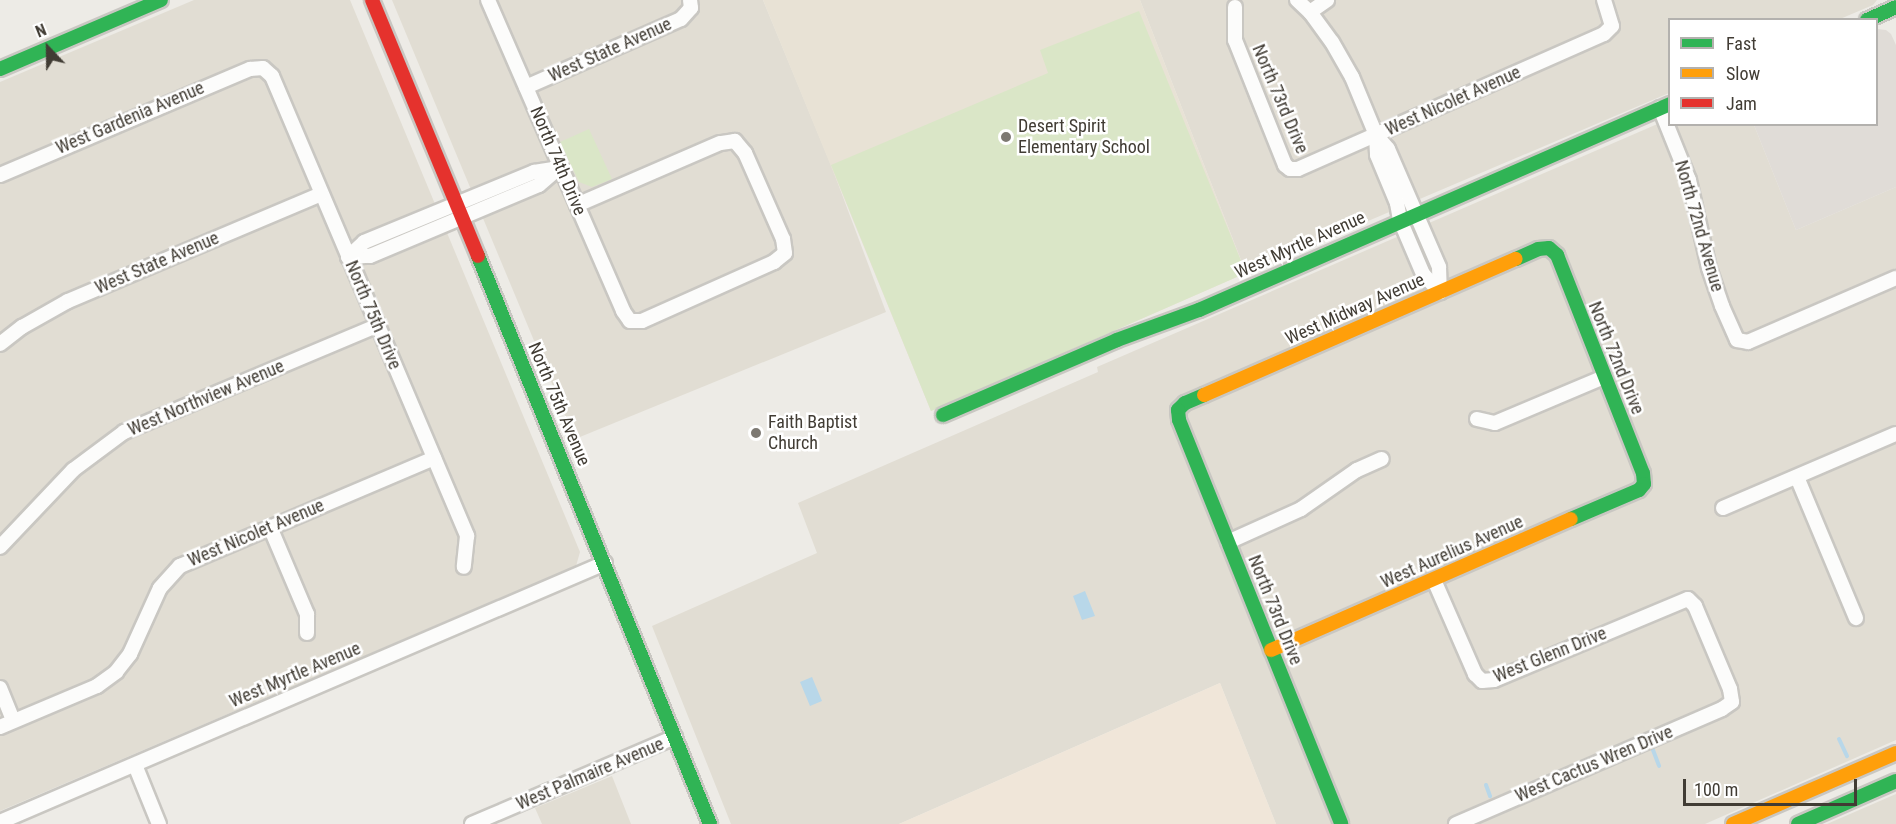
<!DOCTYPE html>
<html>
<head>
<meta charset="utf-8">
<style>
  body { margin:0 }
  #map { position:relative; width:1896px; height:824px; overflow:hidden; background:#edebe6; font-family:"Roboto Condensed",sans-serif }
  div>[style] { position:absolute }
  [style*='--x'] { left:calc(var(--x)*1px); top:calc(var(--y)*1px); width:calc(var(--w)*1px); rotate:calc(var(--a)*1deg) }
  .residential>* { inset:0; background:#e1ddd3 }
  .commercial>* { inset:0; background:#f0e6d9 }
  .industrial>* { inset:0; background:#e0dcd7 }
  .education>* { inset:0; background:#e8e2d5 }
  .green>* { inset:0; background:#dae6c7 }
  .water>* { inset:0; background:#b8d7e9 }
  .stream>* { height:4px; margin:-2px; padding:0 2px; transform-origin:2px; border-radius:2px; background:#b8d7e9 }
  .roads { filter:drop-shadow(2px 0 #c9c7c2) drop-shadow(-2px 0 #c9c7c2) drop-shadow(0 2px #c9c7c2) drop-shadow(0 -2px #c9c7c2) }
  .street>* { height:14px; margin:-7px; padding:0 7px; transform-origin:7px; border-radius:7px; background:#fcfcfb }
  .fast>* { height:14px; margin:-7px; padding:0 7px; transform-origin:7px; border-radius:7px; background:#30b455 }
  .slow>* { height:14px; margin:-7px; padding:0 7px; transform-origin:7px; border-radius:7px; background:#ff9f0a }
  .jam>* { height:14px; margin:-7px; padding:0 7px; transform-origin:7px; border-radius:7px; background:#e5322d }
  .dots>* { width:16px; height:16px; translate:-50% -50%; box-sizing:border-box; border:3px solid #fff; border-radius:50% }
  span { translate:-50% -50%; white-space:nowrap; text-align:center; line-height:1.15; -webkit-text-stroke:5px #fff; paint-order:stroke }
  .street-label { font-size:18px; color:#413c34 }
  .poi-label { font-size:18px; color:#413c34 }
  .left { translate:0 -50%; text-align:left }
  .legend { position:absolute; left:1668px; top:18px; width:210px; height:108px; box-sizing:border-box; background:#fff; border:2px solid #b3b1ae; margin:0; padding:8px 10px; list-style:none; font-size:18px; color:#413c34 }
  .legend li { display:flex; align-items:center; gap:12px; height:30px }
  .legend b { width:30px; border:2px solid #b3b1ae }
  .north { position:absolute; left:18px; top:18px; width:60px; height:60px; -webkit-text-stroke:4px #fff; paint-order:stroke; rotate:338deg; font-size:16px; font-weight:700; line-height:24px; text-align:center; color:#413c34 }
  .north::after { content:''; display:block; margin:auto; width:21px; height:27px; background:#413c34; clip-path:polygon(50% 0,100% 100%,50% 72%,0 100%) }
  .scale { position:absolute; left:1683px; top:779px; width:174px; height:27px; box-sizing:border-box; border:3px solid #413c34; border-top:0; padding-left:8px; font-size:18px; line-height:21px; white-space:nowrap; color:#413c34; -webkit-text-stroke:4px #fff; paint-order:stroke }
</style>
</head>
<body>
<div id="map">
  <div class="residential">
    <div style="clip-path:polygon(194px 0,350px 0,580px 552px,576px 566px,0 811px,0 82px)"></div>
    <div style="clip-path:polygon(392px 0,763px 0,831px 165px,886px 312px,575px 439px)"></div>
    <div style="clip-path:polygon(1140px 0,1877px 0,1873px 5px,1840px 19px,1670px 20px,1669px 93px,1246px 273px)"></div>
    <div style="clip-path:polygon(1669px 119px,1670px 124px,1754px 125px,1796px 230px,1896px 187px,1896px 740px,1705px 824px,1276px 824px,1220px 683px,899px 824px,731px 824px,652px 626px,817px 553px,798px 503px,1098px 372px,1097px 367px)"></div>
    <div style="clip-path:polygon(612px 776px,631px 824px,542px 824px,535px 808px)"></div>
    <div style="clip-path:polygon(1896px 794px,1896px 824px,1827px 824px)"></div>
  </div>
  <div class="commercial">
    <div style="clip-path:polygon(1220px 683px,1276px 824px,899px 824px)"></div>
  </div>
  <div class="industrial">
    <div style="clip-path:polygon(1877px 29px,1886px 30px,1891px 34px,1896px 45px,1896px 187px,1796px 230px,1754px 125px,1876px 124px)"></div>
  </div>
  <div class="education">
    <div style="clip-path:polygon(763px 0,1140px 0,1246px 273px,931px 411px)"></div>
  </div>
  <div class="green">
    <div style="clip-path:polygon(1139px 11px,1246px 273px,931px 411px,831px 165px,1048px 73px,1040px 50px)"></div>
    <div style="clip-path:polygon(589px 129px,612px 179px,592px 187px,579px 182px,560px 142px)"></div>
  </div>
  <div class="water">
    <div style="clip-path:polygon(1085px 591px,1095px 616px,1082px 620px,1073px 596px)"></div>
    <div style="clip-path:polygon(812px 677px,822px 701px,810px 706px,800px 682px)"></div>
  </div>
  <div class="stream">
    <div style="--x:1839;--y:739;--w:19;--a:65"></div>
    <div style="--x:1653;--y:750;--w:17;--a:69"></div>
    <div style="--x:1486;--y:785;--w:12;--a:70"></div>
  </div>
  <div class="roads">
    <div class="street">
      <div style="--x:488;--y:0;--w:339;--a:66.5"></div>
      <div style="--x:623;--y:311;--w:12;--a:55"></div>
      <div style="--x:630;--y:321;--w:12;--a:0"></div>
      <div style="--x:642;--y:321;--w:145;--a:-24.1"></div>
      <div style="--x:774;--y:262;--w:14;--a:-39"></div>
      <div style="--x:785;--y:253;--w:14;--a:-98"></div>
      <div style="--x:783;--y:239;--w:94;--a:-113.8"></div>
      <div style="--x:745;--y:153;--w:16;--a:-130"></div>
      <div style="--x:735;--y:141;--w:15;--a:172"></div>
      <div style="--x:720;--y:143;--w:156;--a:156.6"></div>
      <div style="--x:1297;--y:0;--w:18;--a:43"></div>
      <div style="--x:1310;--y:12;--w:37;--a:54"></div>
      <div style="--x:1332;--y:42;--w:40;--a:60.3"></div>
      <div style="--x:1352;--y:77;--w:63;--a:67.5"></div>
      <div style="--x:1376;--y:135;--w:18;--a:49"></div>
      <div style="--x:1388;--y:149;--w:129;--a:66.6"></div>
      <div style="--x:1439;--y:267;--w:25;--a:88"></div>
      <div style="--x:1235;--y:7;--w:33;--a:90"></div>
      <div style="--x:1235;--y:40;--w:135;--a:68.2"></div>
      <div style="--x:1285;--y:165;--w:6;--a:39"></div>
      <div style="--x:1290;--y:169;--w:8;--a:0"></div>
      <div style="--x:1298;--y:169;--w:334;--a:-23.8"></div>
      <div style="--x:1604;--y:34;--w:11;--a:-45"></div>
      <div style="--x:1612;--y:26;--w:27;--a:-107"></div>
      <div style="--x:1310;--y:12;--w:21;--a:-35"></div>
      <div style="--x:526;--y:87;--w:169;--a:-23.7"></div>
      <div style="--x:681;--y:19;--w:15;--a:-48"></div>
      <div style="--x:691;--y:8;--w:8;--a:-97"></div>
      <div style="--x:1660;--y:108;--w:78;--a:68.1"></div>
      <div style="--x:1689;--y:180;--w:90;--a:77.2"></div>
      <div style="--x:1709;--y:268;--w:40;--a:71.1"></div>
      <div style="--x:1722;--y:306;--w:37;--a:66"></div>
      <div style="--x:1737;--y:340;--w:11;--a:10"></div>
      <div style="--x:1748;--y:342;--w:161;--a:-23.4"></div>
      <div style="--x:1376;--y:135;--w:20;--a:87"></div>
      <div style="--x:1377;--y:155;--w:52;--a:67.4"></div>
      <div style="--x:1397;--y:203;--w:17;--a:80"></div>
      <div style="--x:1400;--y:220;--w:59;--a:66.9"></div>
      <div style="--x:1423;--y:274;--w:25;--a:47"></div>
      <div style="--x:0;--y:175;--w:272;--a:-23"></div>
      <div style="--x:250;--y:69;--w:13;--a:-4"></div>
      <div style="--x:263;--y:68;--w:12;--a:42"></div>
      <div style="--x:272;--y:76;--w:500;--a:67"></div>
      <div style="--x:467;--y:536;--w:31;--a:96"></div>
      <div style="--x:348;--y:257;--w:22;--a:-3"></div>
      <div style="--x:370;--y:256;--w:183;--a:-22.8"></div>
      <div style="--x:539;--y:185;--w:28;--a:-41"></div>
      <div style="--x:348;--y:257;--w:22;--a:-43"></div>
      <div style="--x:364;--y:242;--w:184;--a:-22.4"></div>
      <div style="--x:534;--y:172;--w:26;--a:-9"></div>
      <div style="--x:0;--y:344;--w:28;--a:-38"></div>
      <div style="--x:22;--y:327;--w:53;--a:-29.5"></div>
      <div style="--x:68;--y:301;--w:275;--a:-22.9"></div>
      <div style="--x:1477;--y:419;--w:18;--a:13"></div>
      <div style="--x:1495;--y:423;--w:118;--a:-22.9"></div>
      <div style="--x:1797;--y:477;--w:153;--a:67.3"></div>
      <div style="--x:1723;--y:508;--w:188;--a:-23.2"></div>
      <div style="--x:270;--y:527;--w:95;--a:67"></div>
      <div style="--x:307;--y:614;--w:19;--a:90"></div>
      <div style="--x:1228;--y:542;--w:80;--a:-24.3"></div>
      <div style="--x:1301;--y:509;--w:68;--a:-34.9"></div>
      <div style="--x:1357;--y:470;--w:27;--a:-24"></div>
      <div style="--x:0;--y:547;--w:106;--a:-46.5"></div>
      <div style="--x:73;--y:470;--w:64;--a:-36.7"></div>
      <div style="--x:124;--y:432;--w:276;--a:-22.8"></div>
      <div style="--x:1434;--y:580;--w:103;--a:66.4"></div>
      <div style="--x:1475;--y:674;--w:10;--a:45"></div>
      <div style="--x:1482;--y:681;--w:12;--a:-5"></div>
      <div style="--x:1494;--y:680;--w:210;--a:-22.7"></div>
      <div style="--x:1688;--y:599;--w:10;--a:45"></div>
      <div style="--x:1695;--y:606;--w:90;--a:67.1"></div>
      <div style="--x:1730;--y:689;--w:13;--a:81"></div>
      <div style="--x:1732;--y:702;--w:12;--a:145"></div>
      <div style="--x:1722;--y:709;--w:290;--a:156.6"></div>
      <div style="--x:0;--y:688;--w:35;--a:68"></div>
      <div style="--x:0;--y:727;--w:105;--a:-22.9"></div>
      <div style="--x:97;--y:686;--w:24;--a:-36"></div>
      <div style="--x:116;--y:672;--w:23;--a:-52"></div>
      <div style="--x:130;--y:654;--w:72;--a:-65.6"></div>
      <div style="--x:160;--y:588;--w:30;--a:-48"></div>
      <div style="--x:180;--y:566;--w:276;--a:-23"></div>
      <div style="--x:135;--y:765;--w:64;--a:67.9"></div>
      <div style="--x:0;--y:822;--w:658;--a:-23.18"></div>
      <div style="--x:472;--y:824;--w:221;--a:-23.2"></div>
    </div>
    <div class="fast">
      <div style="--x:1867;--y:20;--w:32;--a:-24"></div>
      <div style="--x:0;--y:69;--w:175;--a:-23.2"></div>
      <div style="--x:478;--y:256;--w:614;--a:67.78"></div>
      <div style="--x:1516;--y:259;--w:24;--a:-24"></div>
      <div style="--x:1538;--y:249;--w:11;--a:-5"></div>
      <div style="--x:1549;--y:248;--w:11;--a:41"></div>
      <div style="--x:1557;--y:255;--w:234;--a:68.5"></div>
      <div style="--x:1643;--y:473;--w:11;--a:85"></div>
      <div style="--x:1644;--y:484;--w:8;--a:130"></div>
      <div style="--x:1639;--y:490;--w:74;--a:156.9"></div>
      <div style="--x:1204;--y:395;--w:21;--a:157"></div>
      <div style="--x:1185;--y:403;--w:10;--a:135"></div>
      <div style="--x:1178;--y:410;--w:10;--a:84"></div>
      <div style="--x:1179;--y:420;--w:435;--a:68.1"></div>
      <div style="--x:943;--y:415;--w:189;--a:-23.3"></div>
      <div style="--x:1117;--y:340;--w:87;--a:-20.1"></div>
      <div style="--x:1199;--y:310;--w:514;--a:-23.62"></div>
      <div style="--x:1798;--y:824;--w:107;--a:-23.7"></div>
    </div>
    <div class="slow">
      <div style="--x:1204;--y:395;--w:340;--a:-23.6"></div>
      <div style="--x:1271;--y:650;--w:327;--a:-23.6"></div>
      <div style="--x:1733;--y:824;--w:178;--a:-23.5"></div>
    </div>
    <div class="jam">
      <div style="--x:372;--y:0;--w:277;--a:67.5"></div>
    </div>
  </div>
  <div class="dots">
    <div style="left:1006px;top:137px;background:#7d7972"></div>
    <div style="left:756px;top:433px;background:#7d7972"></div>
  </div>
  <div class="street-label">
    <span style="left:610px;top:50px;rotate:-24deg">West State Avenue</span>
    <span style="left:1280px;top:99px;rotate:67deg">North 73rd Drive</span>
    <span style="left:1453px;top:101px;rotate:-24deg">West Nicolet Avenue</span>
    <span style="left:130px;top:118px;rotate:-23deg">West Gardenia Avenue</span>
    <span style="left:558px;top:161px;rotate:67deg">North 74th Drive</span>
    <span style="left:1699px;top:226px;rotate:74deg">North 72nd Avenue</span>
    <span style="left:1300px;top:245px;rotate:-24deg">West Myrtle Avenue</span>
    <span style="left:157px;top:263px;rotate:-23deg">West State Avenue</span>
    <span style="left:1355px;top:309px;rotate:-24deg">West Midway Avenue</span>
    <span style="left:373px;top:315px;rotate:67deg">North 75th Drive</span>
    <span style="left:1616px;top:358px;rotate:68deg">North 72nd Drive</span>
    <span style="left:206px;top:398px;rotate:-23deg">West Northview Avenue</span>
    <span style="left:559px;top:404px;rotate:67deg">North 75th Avenue</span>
    <span style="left:256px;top:533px;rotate:-23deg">West Nicolet Avenue</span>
    <span style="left:1452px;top:552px;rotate:-24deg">West Aurelius Avenue</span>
    <span style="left:1275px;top:610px;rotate:68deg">North 73rd Drive</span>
    <span style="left:1550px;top:655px;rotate:-22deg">West Glenn Drive</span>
    <span style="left:295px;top:675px;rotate:-23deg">West Myrtle Avenue</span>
    <span style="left:1594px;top:764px;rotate:-23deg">West Cactus Wren Drive</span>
    <span style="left:590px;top:774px;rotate:-23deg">West Palmaire Avenue</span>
  </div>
  <div class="poi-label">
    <span class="left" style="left:1018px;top:137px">Desert Spirit<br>Elementary School</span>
    <span class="left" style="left:768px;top:433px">Faith Baptist<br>Church</span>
  </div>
  <ul class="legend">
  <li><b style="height:8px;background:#30b455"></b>Fast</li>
  <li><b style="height:8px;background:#ff9f0a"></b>Slow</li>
  <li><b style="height:8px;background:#e5322d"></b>Jam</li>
  </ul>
  <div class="north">N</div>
  <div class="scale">100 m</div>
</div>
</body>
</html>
